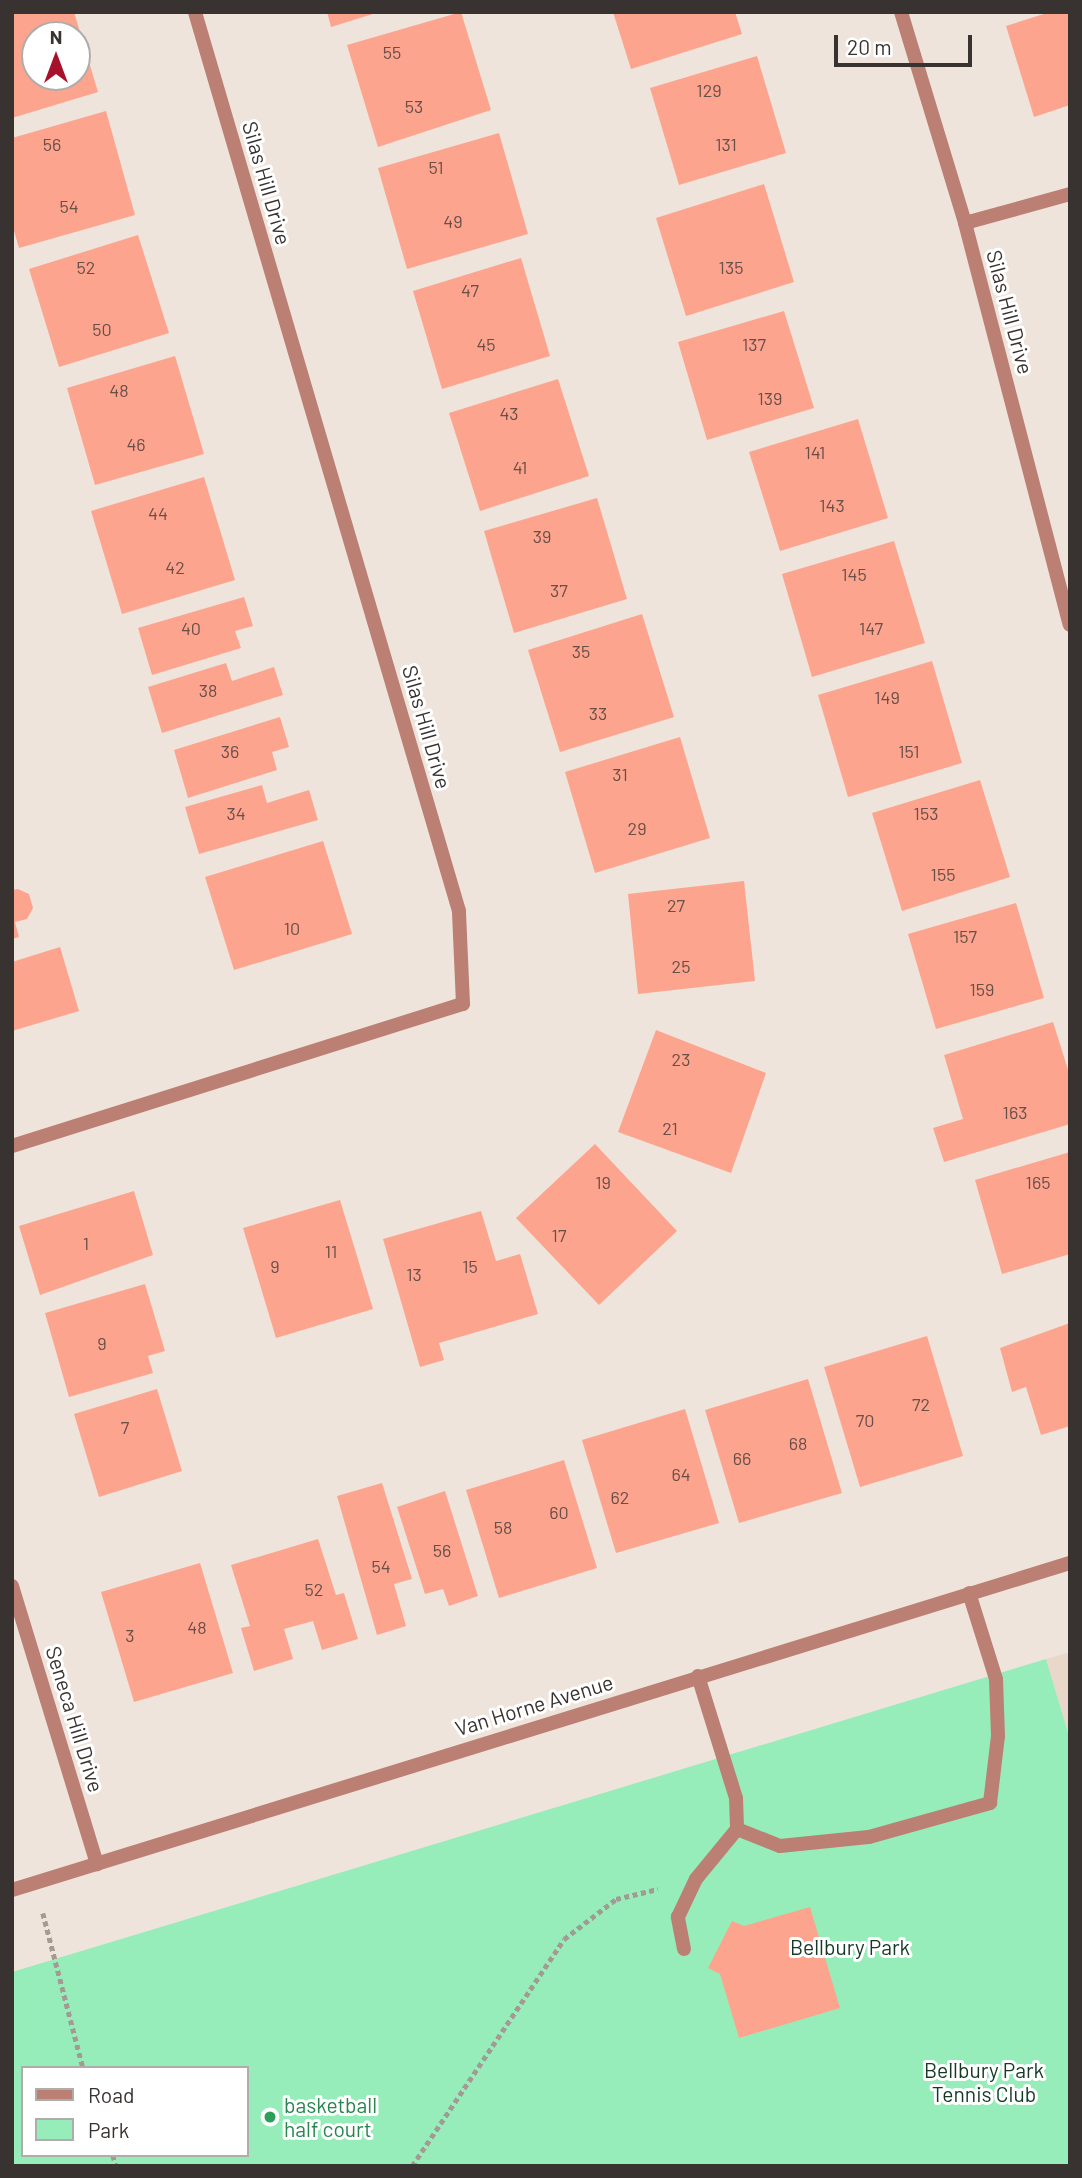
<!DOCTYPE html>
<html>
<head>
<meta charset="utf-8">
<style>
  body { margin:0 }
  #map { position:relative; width:1082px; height:2178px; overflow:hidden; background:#efe4db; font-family:Barlow,sans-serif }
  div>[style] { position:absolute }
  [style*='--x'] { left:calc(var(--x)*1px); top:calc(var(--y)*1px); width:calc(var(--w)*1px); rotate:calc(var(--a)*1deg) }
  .built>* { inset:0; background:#e9d8c9 }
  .green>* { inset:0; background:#97edba }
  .building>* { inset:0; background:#fda48e }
  .path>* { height:4.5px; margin-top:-2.25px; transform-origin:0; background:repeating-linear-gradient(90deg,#a29a93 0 5px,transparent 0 8.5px) }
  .service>* { height:14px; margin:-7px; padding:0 7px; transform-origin:7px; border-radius:7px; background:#bb8073 }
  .minor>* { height:14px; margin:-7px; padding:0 7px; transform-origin:7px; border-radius:7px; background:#bb8073 }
  .tertiary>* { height:14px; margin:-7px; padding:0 7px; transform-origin:7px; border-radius:7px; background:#bb8073 }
  .dots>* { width:19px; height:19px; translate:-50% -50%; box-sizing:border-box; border:4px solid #fff; border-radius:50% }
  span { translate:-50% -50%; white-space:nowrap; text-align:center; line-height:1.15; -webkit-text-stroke:6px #fff; paint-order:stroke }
  .number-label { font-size:18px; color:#694f48 }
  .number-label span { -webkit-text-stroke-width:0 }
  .street-label { font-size:21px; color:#383330 }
  .park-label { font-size:21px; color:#143925 }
  .leisure-label { font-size:21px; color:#27864d }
  .left { translate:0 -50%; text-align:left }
  .frame { position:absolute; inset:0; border:14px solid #383330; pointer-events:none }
  .legend { position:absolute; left:21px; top:2066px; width:228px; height:91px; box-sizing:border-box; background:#fff; border:2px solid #afadac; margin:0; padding:9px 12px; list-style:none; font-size:21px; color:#383330 }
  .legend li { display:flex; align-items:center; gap:14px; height:35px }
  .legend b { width:35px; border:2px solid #afadac }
  .north { position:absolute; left:21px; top:21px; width:70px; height:70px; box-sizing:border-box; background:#fff; border:2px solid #afadac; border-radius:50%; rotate:0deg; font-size:19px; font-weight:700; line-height:28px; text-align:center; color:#383330 }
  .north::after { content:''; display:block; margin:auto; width:24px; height:32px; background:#a8112b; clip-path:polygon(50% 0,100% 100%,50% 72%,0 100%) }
  .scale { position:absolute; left:834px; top:35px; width:138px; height:32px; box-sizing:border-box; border:4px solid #383330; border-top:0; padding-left:9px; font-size:21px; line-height:24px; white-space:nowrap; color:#383330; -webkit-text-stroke:5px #fff; paint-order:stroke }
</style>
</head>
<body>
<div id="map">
  <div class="built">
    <div style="clip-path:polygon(1070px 1652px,1070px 1739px,1046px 1659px)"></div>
  </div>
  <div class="green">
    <div style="clip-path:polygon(evenodd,1046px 1659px,1070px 1739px,1070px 2166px,12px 2166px,12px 1972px,1046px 1659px,23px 2068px,247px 2068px,247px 2155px,23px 2155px,23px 2068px)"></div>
  </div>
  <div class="building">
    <div style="clip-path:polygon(evenodd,12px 12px,74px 12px,98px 92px,12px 118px,12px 12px,35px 35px,77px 35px,77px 77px,35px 77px,35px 35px)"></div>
    <div style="clip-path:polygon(327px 12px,376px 12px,376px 13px,331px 27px)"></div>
    <div style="clip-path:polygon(461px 12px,491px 110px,378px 147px,347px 45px)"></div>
    <div style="clip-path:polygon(613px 12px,735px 12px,742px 34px,631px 69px)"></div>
    <div style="clip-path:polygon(1050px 12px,1070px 12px,1070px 105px,1034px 117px,1006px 26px)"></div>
    <div style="clip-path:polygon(757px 56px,786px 153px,679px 185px,650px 88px)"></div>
    <div style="clip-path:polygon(106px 111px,135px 215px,19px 248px,12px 224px,12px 138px)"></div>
    <div style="clip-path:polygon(499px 133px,528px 234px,407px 269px,378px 168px)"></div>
    <div style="clip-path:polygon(764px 184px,794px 282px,686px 316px,656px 218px)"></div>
    <div style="clip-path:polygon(138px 235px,169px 333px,59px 367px,29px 269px)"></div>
    <div style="clip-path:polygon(521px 258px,550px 356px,442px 389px,413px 291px)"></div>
    <div style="clip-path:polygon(784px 311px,814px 408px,707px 440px,678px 342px)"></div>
    <div style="clip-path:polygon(175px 356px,204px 454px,95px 485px,67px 388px)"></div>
    <div style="clip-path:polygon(558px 379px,589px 476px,480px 511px,449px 413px)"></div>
    <div style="clip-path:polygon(858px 419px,888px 518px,780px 551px,749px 452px)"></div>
    <div style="clip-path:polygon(204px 477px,235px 580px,122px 614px,91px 511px)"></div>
    <div style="clip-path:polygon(597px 498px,627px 599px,514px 633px,484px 531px)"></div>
    <div style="clip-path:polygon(894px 541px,925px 643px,812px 677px,782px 574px)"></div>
    <div style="clip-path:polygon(244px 597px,253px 626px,235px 631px,241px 648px,152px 675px,138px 628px)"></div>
    <div style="clip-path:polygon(642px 614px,674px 717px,560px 752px,528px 650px)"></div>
    <div style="clip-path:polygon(932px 661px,962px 763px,848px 797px,818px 695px)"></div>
    <div style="clip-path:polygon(226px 663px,232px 681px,274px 667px,283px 695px,162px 733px,148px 687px)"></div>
    <div style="clip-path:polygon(280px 717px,289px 747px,272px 752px,277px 770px,188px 798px,174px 750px)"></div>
    <div style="clip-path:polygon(680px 737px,710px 838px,595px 873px,565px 772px)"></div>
    <div style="clip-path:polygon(980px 780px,1010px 877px,902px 911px,872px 813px)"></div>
    <div style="clip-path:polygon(262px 785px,267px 803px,309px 790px,318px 820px,199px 854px,185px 807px)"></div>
    <div style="clip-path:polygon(323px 841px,352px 934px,234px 970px,205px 877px)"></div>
    <div style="clip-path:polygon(744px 881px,755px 981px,638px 994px,628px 894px)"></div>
    <div style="clip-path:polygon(18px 889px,29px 894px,33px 908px,27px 919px,15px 922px,19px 937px,12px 939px,12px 890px)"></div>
    <div style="clip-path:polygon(1016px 903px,1044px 998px,936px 1029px,908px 934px)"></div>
    <div style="clip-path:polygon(60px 947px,79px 1011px,12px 1031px,12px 962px)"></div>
    <div style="clip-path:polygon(1053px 1022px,1070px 1076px,1070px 1124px,944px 1162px,933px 1128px,963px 1119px,944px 1055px)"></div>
    <div style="clip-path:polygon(656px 1030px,766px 1073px,731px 1173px,618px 1132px)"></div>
    <div style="clip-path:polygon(595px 1144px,677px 1231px,599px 1305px,516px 1218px)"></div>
    <div style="clip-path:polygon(1070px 1152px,1070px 1254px,1002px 1274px,975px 1180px)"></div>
    <div style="clip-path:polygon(134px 1191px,153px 1255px,40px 1295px,19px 1226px)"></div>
    <div style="clip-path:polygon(340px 1200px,373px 1309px,276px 1338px,243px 1228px)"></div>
    <div style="clip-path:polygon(481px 1211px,496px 1261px,520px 1254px,538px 1314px,439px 1343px,444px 1360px,420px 1367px,383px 1239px)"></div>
    <div style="clip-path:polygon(145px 1284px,165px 1351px,148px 1356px,153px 1373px,69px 1397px,45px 1313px)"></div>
    <div style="clip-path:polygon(1070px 1323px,1070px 1426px,1041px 1435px,1026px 1387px,1012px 1392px,1000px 1348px)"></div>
    <div style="clip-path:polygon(927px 1336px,963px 1456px,860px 1487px,824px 1367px)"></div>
    <div style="clip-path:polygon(808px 1379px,842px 1493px,739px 1523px,705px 1410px)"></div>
    <div style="clip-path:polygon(157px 1389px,182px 1471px,99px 1497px,74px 1414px)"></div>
    <div style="clip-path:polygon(685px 1409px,719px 1523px,616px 1553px,582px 1440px)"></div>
    <div style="clip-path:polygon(564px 1460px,597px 1568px,499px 1598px,466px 1490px)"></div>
    <div style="clip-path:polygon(382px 1483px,412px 1579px,394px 1584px,406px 1626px,377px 1635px,337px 1496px)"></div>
    <div style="clip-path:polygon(445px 1491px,478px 1596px,449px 1606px,443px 1589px,425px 1594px,397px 1507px)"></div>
    <div style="clip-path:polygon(318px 1539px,336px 1595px,344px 1593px,358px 1639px,322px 1650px,313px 1621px,284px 1629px,293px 1659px,254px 1671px,241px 1628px,250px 1626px,231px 1565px)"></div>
    <div style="clip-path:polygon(200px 1563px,233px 1673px,134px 1702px,101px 1592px)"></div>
    <div style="clip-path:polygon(810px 1907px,840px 2008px,739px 2038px,720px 1974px,708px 1968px,732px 1921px,744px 1926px)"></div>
  </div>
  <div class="path">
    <div style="--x:43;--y:1913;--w:160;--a:75.5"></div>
    <div style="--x:113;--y:2155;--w:11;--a:75"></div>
    <div style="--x:412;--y:2166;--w:273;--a:-56.2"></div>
    <div style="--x:564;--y:1939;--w:66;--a:-37.6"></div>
    <div style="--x:616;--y:1899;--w:43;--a:-13.4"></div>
  </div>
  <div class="service">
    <div style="--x:698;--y:1676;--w:128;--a:72.7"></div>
    <div style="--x:736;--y:1798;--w:31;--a:88"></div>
    <div style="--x:684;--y:1949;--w:33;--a:-101"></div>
    <div style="--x:678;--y:1917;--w:42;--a:-64.7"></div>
    <div style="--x:696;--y:1879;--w:65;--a:-50.6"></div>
    <div style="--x:737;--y:1829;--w:46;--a:21.6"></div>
    <div style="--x:780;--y:1846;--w:89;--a:-5.8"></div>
    <div style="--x:869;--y:1837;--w:126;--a:-15.7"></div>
    <div style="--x:990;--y:1803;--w:67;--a:-83.2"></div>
    <div style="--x:998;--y:1736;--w:57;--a:-92"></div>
    <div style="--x:996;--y:1679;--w:90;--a:-107.4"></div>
  </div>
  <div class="minor">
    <div style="--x:901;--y:12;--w:220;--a:73.1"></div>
    <div style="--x:965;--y:223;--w:415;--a:75.4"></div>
    <div style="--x:965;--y:223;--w:109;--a:-15.4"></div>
    <div style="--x:12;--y:1146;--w:473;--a:-17.5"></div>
    <div style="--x:463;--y:1004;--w:93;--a:-92.5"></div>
    <div style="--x:459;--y:911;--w:937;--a:-106.37"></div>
    <div style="--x:12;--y:1586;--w:291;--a:73"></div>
  </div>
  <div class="tertiary">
    <div style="--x:12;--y:1890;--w:1107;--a:-17.18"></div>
  </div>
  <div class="dots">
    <div style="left:270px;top:2117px;background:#2e9e5b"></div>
  </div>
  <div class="number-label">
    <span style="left:392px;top:52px">55</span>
    <span style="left:709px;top:90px">129</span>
    <span style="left:414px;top:106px">53</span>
    <span style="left:52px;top:144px">56</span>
    <span style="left:726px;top:144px">131</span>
    <span style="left:436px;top:167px">51</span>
    <span style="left:69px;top:206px">54</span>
    <span style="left:453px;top:221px">49</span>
    <span style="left:86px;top:267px">52</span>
    <span style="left:731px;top:267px">135</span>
    <span style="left:470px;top:290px">47</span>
    <span style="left:102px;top:329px">50</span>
    <span style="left:486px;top:344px">45</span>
    <span style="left:754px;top:344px">137</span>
    <span style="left:119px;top:390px">48</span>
    <span style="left:770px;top:398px">139</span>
    <span style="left:509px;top:413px">43</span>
    <span style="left:136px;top:444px">46</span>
    <span style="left:815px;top:452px">141</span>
    <span style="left:520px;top:467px">41</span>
    <span style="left:832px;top:505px">143</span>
    <span style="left:158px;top:513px">44</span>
    <span style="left:542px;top:536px">39</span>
    <span style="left:175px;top:567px">42</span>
    <span style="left:854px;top:574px">145</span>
    <span style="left:559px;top:590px">37</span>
    <span style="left:191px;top:628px">40</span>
    <span style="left:871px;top:628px">147</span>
    <span style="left:581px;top:651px">35</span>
    <span style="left:208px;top:690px">38</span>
    <span style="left:887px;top:697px">149</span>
    <span style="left:598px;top:713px">33</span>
    <span style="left:230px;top:751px">36</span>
    <span style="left:909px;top:751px">151</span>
    <span style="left:620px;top:774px">31</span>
    <span style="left:236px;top:813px">34</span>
    <span style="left:926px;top:813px">153</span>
    <span style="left:637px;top:828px">29</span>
    <span style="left:943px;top:874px">155</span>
    <span style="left:676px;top:905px">27</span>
    <span style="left:292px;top:928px">10</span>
    <span style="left:965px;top:936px">157</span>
    <span style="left:681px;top:966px">25</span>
    <span style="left:982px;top:989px">159</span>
    <span style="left:681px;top:1059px">23</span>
    <span style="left:1015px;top:1112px">163</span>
    <span style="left:670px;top:1128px">21</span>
    <span style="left:603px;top:1182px">19</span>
    <span style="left:1038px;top:1182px">165</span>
    <span style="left:559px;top:1235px">17</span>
    <span style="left:86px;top:1243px">1</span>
    <span style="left:331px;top:1251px">11</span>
    <span style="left:275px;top:1266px">9</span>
    <span style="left:470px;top:1266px">15</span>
    <span style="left:414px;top:1274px">13</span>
    <span style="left:102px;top:1343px">9</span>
    <span style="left:921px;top:1404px">72</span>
    <span style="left:865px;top:1420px">70</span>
    <span style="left:125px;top:1427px">7</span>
    <span style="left:798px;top:1443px">68</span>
    <span style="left:742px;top:1458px">66</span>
    <span style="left:681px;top:1474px">64</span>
    <span style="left:620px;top:1497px">62</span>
    <span style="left:559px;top:1512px">60</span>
    <span style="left:503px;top:1527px">58</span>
    <span style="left:442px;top:1550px">56</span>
    <span style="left:381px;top:1566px">54</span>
    <span style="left:314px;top:1589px">52</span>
    <span style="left:197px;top:1627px">48</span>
    <span style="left:130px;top:1635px">3</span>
  </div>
  <div class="street-label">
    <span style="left:267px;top:183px;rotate:74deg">Silas Hill Drive</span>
    <span style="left:1010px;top:312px;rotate:75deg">Silas Hill Drive</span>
    <span style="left:427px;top:727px;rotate:74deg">Silas Hill Drive</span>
    <span style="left:534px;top:1705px;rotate:-17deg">Van Horne Avenue</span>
    <span style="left:75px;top:1719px;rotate:73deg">Seneca Hill Drive</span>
  </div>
  <div class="park-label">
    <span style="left:850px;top:1947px">Bellbury Park</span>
    <span style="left:984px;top:2082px">Bellbury Park<br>Tennis Club</span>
  </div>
  <div class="leisure-label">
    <span class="left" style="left:284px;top:2117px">basketball<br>half court</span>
  </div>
  <div class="frame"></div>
  <ul class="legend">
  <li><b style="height:9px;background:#bb8073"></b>Road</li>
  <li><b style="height:19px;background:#97edba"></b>Park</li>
  </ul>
  <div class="north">N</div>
  <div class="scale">20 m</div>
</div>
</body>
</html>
